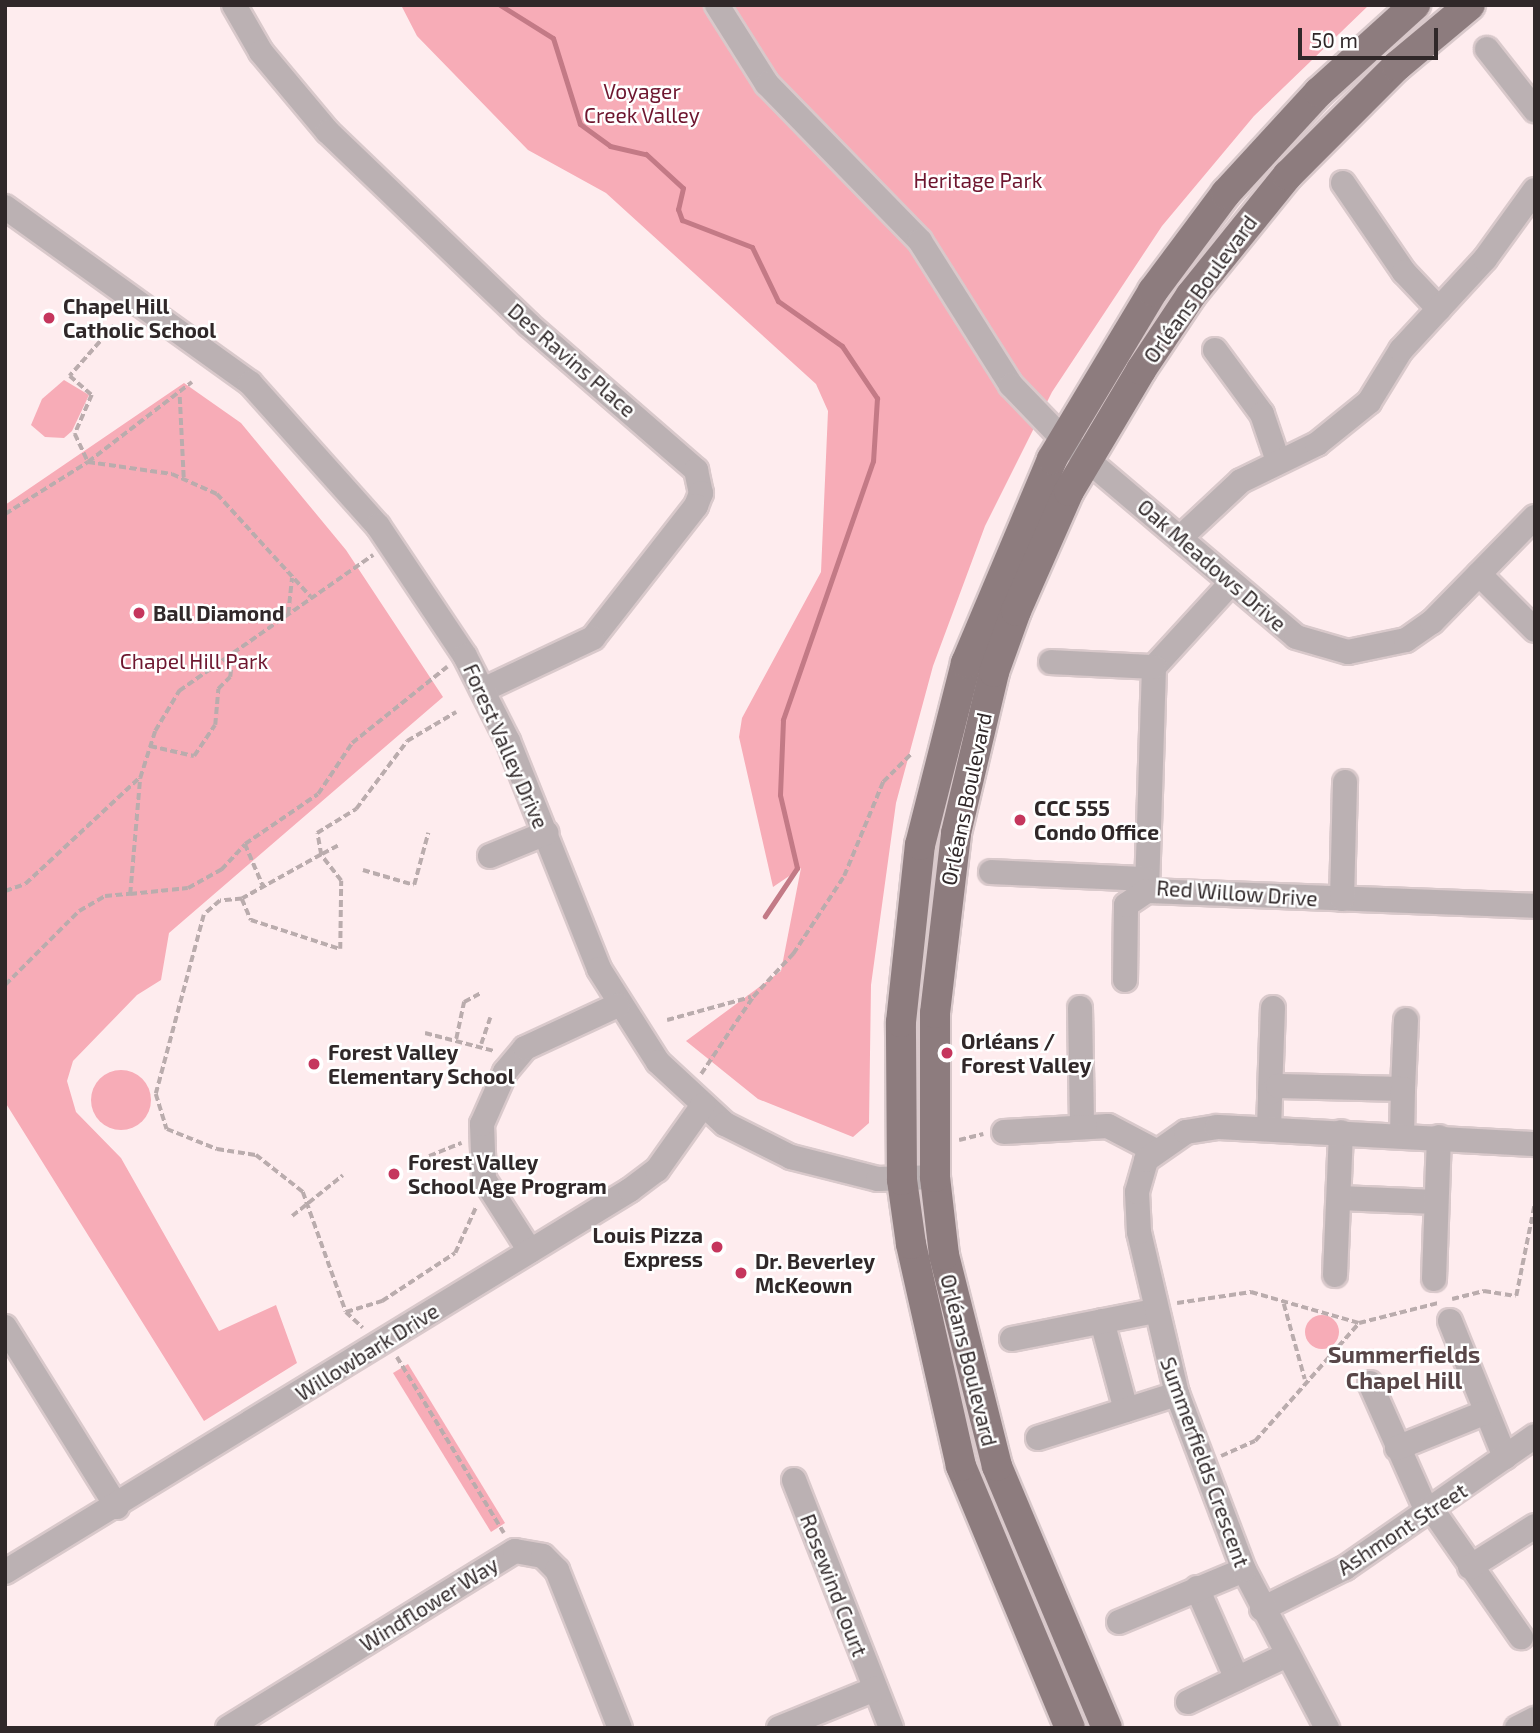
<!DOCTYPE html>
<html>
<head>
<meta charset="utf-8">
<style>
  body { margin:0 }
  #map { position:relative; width:1540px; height:1733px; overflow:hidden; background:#feecee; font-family:"Exo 2",sans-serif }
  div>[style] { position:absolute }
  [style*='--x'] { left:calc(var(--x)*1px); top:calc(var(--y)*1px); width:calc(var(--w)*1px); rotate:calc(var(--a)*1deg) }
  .green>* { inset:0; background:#f7acb7 }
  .round { border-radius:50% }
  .stream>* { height:5px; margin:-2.5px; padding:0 2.5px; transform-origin:2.5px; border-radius:2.5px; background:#c37a86 }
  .path>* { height:3.5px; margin-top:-1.75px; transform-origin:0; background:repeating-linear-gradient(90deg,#baacad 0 7px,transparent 0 10.5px) }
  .roads { filter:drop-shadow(2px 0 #d9c9cb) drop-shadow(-2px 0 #d9c9cb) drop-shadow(0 2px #d9c9cb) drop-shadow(0 -2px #d9c9cb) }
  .minor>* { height:24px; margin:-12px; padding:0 12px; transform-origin:12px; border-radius:12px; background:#bbb1b3 }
  .major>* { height:30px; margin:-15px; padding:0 15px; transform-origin:15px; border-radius:15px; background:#8d7c7e }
  .dots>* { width:19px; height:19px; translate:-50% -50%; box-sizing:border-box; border:4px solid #fff; border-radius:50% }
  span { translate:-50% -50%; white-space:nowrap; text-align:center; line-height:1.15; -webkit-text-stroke:5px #fff; paint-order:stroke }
  .park-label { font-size:21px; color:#6e162f }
  .street-label { font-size:21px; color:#302829 }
  .poi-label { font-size:21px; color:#302829; font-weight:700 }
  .left { translate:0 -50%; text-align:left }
  .right { translate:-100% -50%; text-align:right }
  .neighbourhood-label { font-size:23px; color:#584648; font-weight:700 }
  .frame { position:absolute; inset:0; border:7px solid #302829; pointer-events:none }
  .scale { position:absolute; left:1298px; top:28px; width:140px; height:32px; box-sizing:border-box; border:4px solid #302829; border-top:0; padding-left:9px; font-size:21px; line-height:24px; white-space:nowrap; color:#302829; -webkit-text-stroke:5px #fff; paint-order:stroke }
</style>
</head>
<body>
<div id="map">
  <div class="green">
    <div style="clip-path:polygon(401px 5px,1369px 5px,1254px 116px,1162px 226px,1052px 392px,985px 526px,933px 666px,896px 803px,871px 985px,869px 1123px,853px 1137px,758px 1099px,686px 1041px,781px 971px,801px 868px,773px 887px,739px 737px,742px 718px,821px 572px,828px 411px,816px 384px,606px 193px,528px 150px,417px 36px)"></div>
    <div style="clip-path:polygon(64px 380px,89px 395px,72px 431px,64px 438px,45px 437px,31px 425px,42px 399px)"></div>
    <div style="clip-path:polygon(184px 383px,241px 423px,346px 550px,443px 697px,169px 933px,161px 980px,137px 995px,73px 1061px,67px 1081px,76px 1112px,121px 1158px,219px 1331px,276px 1305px,297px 1363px,204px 1421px,5px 1102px,5px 505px)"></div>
    <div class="round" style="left:91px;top:1070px;width:60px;height:60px"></div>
    <div class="round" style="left:1305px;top:1315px;width:34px;height:34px"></div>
    <div style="clip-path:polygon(408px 1364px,505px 1523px,491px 1532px,393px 1373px)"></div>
  </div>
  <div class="stream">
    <div style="--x:500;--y:5;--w:62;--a:31.9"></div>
    <div style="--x:553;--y:38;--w:90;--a:72.6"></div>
    <div style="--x:580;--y:124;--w:37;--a:36"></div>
    <div style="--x:610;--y:146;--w:37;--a:13"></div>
    <div style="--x:646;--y:154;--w:50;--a:42.6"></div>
    <div style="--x:683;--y:188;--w:22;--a:103"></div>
    <div style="--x:678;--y:209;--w:12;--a:70"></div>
    <div style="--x:682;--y:220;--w:75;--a:21.1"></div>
    <div style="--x:752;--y:247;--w:60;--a:64.3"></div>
    <div style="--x:778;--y:301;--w:78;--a:35.1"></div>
    <div style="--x:842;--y:346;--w:63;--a:56.1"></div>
    <div style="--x:877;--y:398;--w:63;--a:93.6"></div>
    <div style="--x:873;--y:461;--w:274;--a:109.2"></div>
    <div style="--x:783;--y:720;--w:75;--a:92.3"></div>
    <div style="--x:780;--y:795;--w:75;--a:76.9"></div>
    <div style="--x:797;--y:868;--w:58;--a:123.7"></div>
  </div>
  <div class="path">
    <div style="--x:114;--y:326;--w:67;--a:131.3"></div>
    <div style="--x:70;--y:376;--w:29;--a:41"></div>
    <div style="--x:92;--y:395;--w:43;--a:113.6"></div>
    <div style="--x:75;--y:434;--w:31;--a:65"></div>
    <div style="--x:88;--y:462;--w:85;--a:8.1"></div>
    <div style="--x:172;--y:474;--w:49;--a:24"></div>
    <div style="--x:217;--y:494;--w:139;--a:47.6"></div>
    <div style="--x:180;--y:397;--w:82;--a:87.2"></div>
    <div style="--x:5;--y:514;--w:98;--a:-32.1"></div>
    <div style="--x:88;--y:462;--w:131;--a:-37.6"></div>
    <div style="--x:288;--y:614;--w:36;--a:-84"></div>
    <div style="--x:150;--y:746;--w:45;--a:12.8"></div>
    <div style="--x:194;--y:756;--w:37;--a:-56"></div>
    <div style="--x:215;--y:725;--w:36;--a:-85"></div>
    <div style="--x:218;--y:689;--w:17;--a:-45"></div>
    <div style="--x:230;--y:677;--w:24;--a:-83"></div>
    <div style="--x:233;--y:653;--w:171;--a:-35"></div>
    <div style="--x:245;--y:844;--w:46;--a:66.8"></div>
    <div style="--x:338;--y:846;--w:19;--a:152"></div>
    <div style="--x:321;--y:855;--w:22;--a:-100"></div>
    <div style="--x:317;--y:833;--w:46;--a:-31.6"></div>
    <div style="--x:356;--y:809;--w:85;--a:-53.1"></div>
    <div style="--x:407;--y:741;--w:57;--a:-30.6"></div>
    <div style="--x:363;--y:870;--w:53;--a:16.4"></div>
    <div style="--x:414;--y:885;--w:54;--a:-74.9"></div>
    <div style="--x:5;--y:891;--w:21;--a:-19"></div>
    <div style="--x:25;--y:884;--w:156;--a:-42.9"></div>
    <div style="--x:130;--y:894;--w:58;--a:-5.9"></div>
    <div style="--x:188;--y:888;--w:38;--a:-29"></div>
    <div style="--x:221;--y:870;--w:35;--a:-47"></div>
    <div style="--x:245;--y:844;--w:88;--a:-34.4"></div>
    <div style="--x:318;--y:794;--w:61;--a:-56.3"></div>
    <div style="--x:352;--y:743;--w:122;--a:-38.7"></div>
    <div style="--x:242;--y:899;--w:23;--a:67"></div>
    <div style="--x:251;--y:920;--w:94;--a:18"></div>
    <div style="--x:340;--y:949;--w:68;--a:-89.2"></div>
    <div style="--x:341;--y:881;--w:33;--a:-128"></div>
    <div style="--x:321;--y:855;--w:90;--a:150.9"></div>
    <div style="--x:242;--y:899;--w:22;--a:175"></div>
    <div style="--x:220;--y:901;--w:21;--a:139"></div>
    <div style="--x:204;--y:915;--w:185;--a:105"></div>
    <div style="--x:156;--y:1094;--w:37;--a:73"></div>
    <div style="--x:167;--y:1129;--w:54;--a:21.8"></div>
    <div style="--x:217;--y:1149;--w:39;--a:9"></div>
    <div style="--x:256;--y:1155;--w:60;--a:38.2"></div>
    <div style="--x:303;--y:1192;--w:127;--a:70.3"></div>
    <div style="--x:346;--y:1312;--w:23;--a:43"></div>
    <div style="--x:5;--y:985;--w:105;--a:-45"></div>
    <div style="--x:79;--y:911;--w:30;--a:-30"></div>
    <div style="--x:105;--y:896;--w:25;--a:-5"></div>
    <div style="--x:130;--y:894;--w:116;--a:-85.1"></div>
    <div style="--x:140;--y:778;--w:49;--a:-72.3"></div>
    <div style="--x:155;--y:731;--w:47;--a:-59"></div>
    <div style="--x:179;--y:691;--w:66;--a:-35.1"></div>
    <div style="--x:667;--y:1020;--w:87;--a:-15.3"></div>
    <div style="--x:425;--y:1033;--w:71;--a:14.6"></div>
    <div style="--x:456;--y:1039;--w:38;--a:-78"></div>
    <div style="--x:464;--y:1002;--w:19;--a:-28"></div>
    <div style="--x:481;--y:1044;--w:28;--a:-71"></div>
    <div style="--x:701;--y:1074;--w:93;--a:-56"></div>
    <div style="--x:753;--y:997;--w:59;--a:-47.1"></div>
    <div style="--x:793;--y:954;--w:93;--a:-56.8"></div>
    <div style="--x:844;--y:876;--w:102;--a:-67.5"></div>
    <div style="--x:883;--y:782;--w:40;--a:-45"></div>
    <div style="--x:959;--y:1140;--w:25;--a:-14"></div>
    <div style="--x:429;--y:1156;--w:35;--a:-22"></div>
    <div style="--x:292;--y:1216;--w:65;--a:-38.8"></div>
    <div style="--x:1452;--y:1299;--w:33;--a:-14"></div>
    <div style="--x:1484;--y:1291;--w:32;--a:9"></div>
    <div style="--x:1516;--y:1296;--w:96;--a:-78.6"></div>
    <div style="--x:1177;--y:1303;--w:75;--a:-8.5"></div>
    <div style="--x:1251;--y:1292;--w:112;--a:16"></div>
    <div style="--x:1359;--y:1323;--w:81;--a:-14.2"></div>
    <div style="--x:1284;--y:1304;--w:78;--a:74.4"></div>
    <div style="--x:346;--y:1312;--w:38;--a:-17"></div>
    <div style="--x:382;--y:1301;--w:87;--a:-33.3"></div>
    <div style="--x:455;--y:1253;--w:51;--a:-65.5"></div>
    <div style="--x:397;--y:1357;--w:206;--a:58.7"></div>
    <div style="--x:1221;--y:1456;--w:37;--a:-24"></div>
    <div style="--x:1255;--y:1441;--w:157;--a:-48.6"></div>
  </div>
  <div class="roads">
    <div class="minor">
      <div style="--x:234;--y:5;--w:54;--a:60.1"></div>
      <div style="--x:261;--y:52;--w:104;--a:50.1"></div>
      <div style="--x:328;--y:132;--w:277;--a:43.8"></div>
      <div style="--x:528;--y:324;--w:223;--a:41"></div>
      <div style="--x:696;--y:470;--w:24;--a:78"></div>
      <div style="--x:701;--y:493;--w:14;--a:111"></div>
      <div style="--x:696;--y:506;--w:167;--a:128"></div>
      <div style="--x:593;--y:638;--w:122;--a:154.7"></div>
      <div style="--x:717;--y:5;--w:93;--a:57.7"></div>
      <div style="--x:767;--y:84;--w:219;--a:45.7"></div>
      <div style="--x:920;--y:241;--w:170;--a:57.7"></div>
      <div style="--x:1011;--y:385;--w:76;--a:46.1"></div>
      <div style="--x:1064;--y:440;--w:304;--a:40.3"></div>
      <div style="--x:1296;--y:637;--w:54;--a:16.1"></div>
      <div style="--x:1348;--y:652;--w:59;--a:-11.7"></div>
      <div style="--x:1406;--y:640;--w:32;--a:-35"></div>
      <div style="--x:1432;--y:622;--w:147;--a:-45.6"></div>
      <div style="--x:1487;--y:49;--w:78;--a:51.8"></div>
      <div style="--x:1343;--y:183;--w:108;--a:55.6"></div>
      <div style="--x:1404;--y:272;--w:51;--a:46.6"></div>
      <div style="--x:5;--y:207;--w:302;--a:35.7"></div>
      <div style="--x:250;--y:383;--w:192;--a:48.2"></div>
      <div style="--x:378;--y:526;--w:156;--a:56.2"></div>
      <div style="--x:465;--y:656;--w:95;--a:63.2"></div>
      <div style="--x:508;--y:741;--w:245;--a:68.2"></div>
      <div style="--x:599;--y:969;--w:110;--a:57.6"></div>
      <div style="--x:658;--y:1062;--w:91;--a:42.8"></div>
      <div style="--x:725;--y:1124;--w:74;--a:26.6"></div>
      <div style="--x:791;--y:1157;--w:90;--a:14.2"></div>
      <div style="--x:878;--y:1179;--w:57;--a:-2"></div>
      <div style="--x:1215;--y:350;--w:79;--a:53.7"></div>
      <div style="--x:1262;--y:414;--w:50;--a:71.2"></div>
      <div style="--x:1180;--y:538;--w:83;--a:-43.1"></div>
      <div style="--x:1241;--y:481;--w:85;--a:-26"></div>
      <div style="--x:1317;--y:444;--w:67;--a:-38.9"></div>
      <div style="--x:1369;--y:402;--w:61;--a:-58.4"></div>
      <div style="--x:1401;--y:350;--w:124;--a:-47.3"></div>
      <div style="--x:1485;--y:259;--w:85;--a:-54.1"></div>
      <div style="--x:1479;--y:574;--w:79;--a:45"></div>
      <div style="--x:1231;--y:583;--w:114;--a:132.5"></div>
      <div style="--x:1154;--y:667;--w:224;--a:91.8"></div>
      <div style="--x:1147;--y:891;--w:388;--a:2.2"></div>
      <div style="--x:1051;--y:662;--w:103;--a:2.8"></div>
      <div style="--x:490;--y:856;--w:61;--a:-22.3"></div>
      <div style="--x:991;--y:872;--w:156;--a:2.6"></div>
      <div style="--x:1342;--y:899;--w:117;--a:-88.5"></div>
      <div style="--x:1125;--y:980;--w:75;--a:-89.2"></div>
      <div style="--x:1126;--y:905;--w:25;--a:-34"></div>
      <div style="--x:1080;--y:1008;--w:118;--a:89"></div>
      <div style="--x:1403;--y:1089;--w:69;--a:-87.5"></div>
      <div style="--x:1270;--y:1093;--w:85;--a:-88"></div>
      <div style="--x:1269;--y:1128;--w:35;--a:-88"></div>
      <div style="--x:1270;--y:1093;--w:11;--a:-41"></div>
      <div style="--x:1278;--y:1086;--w:125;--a:1.4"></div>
      <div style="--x:1403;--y:1089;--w:47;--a:91.2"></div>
      <div style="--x:1004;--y:1132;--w:104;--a:-3.3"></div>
      <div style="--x:1108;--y:1126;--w:52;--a:27.6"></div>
      <div style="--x:1339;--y:1198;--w:97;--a:2.4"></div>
      <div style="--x:530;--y:1251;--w:85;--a:-122.6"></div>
      <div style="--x:484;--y:1179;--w:55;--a:-92.1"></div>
      <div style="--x:482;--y:1124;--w:57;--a:-66.1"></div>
      <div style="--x:505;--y:1072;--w:31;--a:-50"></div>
      <div style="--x:525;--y:1048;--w:102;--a:-24.8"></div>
      <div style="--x:1335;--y:1275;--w:143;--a:-87.6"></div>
      <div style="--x:1434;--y:1279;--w:142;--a:-88"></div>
      <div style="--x:1102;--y:1321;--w:92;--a:74.9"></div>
      <div style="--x:1450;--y:1321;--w:147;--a:68"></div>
      <div style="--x:5;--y:1327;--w:212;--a:58.1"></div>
      <div style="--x:1012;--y:1339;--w:146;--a:-11.1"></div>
      <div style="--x:1370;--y:1383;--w:143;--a:66.1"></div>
      <div style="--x:1038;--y:1438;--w:146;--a:-17.6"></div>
      <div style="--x:1397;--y:1448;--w:94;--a:-21.9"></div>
      <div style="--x:794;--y:1480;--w:266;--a:68.6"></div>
      <div style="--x:1433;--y:1511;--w:154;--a:55.1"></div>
      <div style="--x:1470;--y:1567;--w:77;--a:-32.2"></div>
      <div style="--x:5;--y:1572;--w:732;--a:-31.43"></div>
      <div style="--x:630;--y:1190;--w:34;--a:-37"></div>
      <div style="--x:657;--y:1170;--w:80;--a:-54.7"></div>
      <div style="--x:1197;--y:1588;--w:99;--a:66.3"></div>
      <div style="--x:1262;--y:1609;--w:93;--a:-26.3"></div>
      <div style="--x:1345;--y:1568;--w:231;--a:-34.8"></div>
      <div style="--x:1119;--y:1622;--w:135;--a:-22.6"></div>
      <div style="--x:1188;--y:1702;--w:107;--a:-25.4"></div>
      <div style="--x:228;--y:1728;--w:337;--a:-31.7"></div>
      <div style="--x:515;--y:1551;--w:28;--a:10"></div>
      <div style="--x:543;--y:1556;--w:20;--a:45"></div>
      <div style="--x:557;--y:1570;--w:170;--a:68.3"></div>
      <div style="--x:779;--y:1728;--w:104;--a:-22.1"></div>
      <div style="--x:1327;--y:1728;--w:178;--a:-117.7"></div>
      <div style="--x:1244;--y:1570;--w:188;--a:-110.8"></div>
      <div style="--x:1177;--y:1394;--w:166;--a:-103.2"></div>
      <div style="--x:1139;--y:1232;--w:40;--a:-92.9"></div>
      <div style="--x:1137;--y:1192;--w:33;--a:-74"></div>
      <div style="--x:1146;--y:1160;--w:49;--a:-35"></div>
      <div style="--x:1186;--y:1132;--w:31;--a:-9"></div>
      <div style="--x:1217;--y:1127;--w:318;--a:3.1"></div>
      <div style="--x:1517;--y:1728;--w:20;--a:-27"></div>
    </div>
    <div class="major">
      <div style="--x:1070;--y:1728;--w:284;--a:-112.6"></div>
      <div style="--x:961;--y:1466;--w:228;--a:-102.7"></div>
      <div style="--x:911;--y:1244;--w:65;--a:-98"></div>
      <div style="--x:902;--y:1180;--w:158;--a:-90.4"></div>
      <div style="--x:901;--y:1022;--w:178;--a:-83.9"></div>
      <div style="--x:920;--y:845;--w:188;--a:-75.8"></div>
      <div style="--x:966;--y:663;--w:221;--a:-67.1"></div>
      <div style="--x:1052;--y:459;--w:196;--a:-59"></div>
      <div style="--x:1153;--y:291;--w:122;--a:-53.3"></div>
      <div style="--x:1226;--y:193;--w:137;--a:-47.4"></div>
      <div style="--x:1319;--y:92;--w:130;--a:-42.2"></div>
      <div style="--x:1107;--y:1728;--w:284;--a:-112.8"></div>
      <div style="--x:997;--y:1466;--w:218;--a:-104.1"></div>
      <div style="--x:944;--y:1255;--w:79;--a:-96.6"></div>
      <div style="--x:935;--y:1177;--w:164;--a:-90"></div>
      <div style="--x:935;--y:1013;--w:181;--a:-83.3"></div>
      <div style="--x:956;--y:833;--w:165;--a:-76.7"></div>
      <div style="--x:994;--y:672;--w:65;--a:-70.2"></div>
      <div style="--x:1016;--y:611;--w:131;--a:-66.2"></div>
      <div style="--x:1069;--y:491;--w:141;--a:-59.2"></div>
      <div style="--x:1141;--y:370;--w:90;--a:-56.3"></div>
      <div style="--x:1191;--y:295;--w:154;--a:-51.1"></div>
      <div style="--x:1288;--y:175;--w:154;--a:-45"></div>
      <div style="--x:1397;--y:66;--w:95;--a:-39.9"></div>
    </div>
  </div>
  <div class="dots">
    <div style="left:49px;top:318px;background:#c5365d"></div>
    <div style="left:139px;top:613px;background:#c5365d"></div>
    <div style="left:1020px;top:820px;background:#c5365d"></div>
    <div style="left:947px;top:1053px;background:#c5365d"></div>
    <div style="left:314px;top:1064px;background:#c5365d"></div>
    <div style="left:394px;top:1174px;background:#c5365d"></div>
    <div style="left:717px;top:1247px;background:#c5365d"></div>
    <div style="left:741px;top:1273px;background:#c5365d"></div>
  </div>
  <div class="park-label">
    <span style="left:642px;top:103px">Voyager<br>Creek Valley</span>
    <span style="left:978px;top:180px">Heritage Park</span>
    <span style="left:194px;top:661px">Chapel Hill Park</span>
  </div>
  <div class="street-label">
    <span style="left:1200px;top:289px;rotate:-54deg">Orléans Boulevard</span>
    <span style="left:572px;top:360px;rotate:41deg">Des Ravins Place</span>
    <span style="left:1212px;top:565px;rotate:41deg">Oak Meadows Drive</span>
    <span style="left:506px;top:746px;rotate:66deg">Forest Valley Drive</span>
    <span style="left:966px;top:799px;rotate:-78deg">Orléans Boulevard</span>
    <span style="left:1237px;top:893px;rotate:4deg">Red Willow Drive</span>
    <span style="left:367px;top:1352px;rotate:-32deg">Willowbark Drive</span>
    <span style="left:969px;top:1360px;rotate:76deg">Orléans Boulevard</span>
    <span style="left:1205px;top:1462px;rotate:70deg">Summerfields Crescent</span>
    <span style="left:1402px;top:1529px;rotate:-33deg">Ashmont Street</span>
    <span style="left:834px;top:1585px;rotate:69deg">Rosewind Court</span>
    <span style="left:429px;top:1604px;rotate:-32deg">Windflower Way</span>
  </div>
  <div class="poi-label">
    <span class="left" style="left:63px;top:318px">Chapel Hill<br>Catholic School</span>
    <span class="left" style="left:153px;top:613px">Ball Diamond</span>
    <span class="left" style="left:1034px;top:820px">CCC 555<br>Condo Office</span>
    <span class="left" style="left:961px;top:1053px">Orléans /<br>Forest Valley</span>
    <span class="left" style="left:328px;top:1064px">Forest Valley<br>Elementary School</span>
    <span class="left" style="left:408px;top:1174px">Forest Valley<br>School Age Program</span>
    <span class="right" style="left:703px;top:1247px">Louis Pizza<br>Express</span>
    <span class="left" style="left:755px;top:1273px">Dr. Beverley<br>McKeown</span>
  </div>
  <div class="neighbourhood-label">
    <span style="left:1404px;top:1367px">Summerfields<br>Chapel Hill</span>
  </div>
  <div class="frame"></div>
  <div class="scale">50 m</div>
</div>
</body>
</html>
